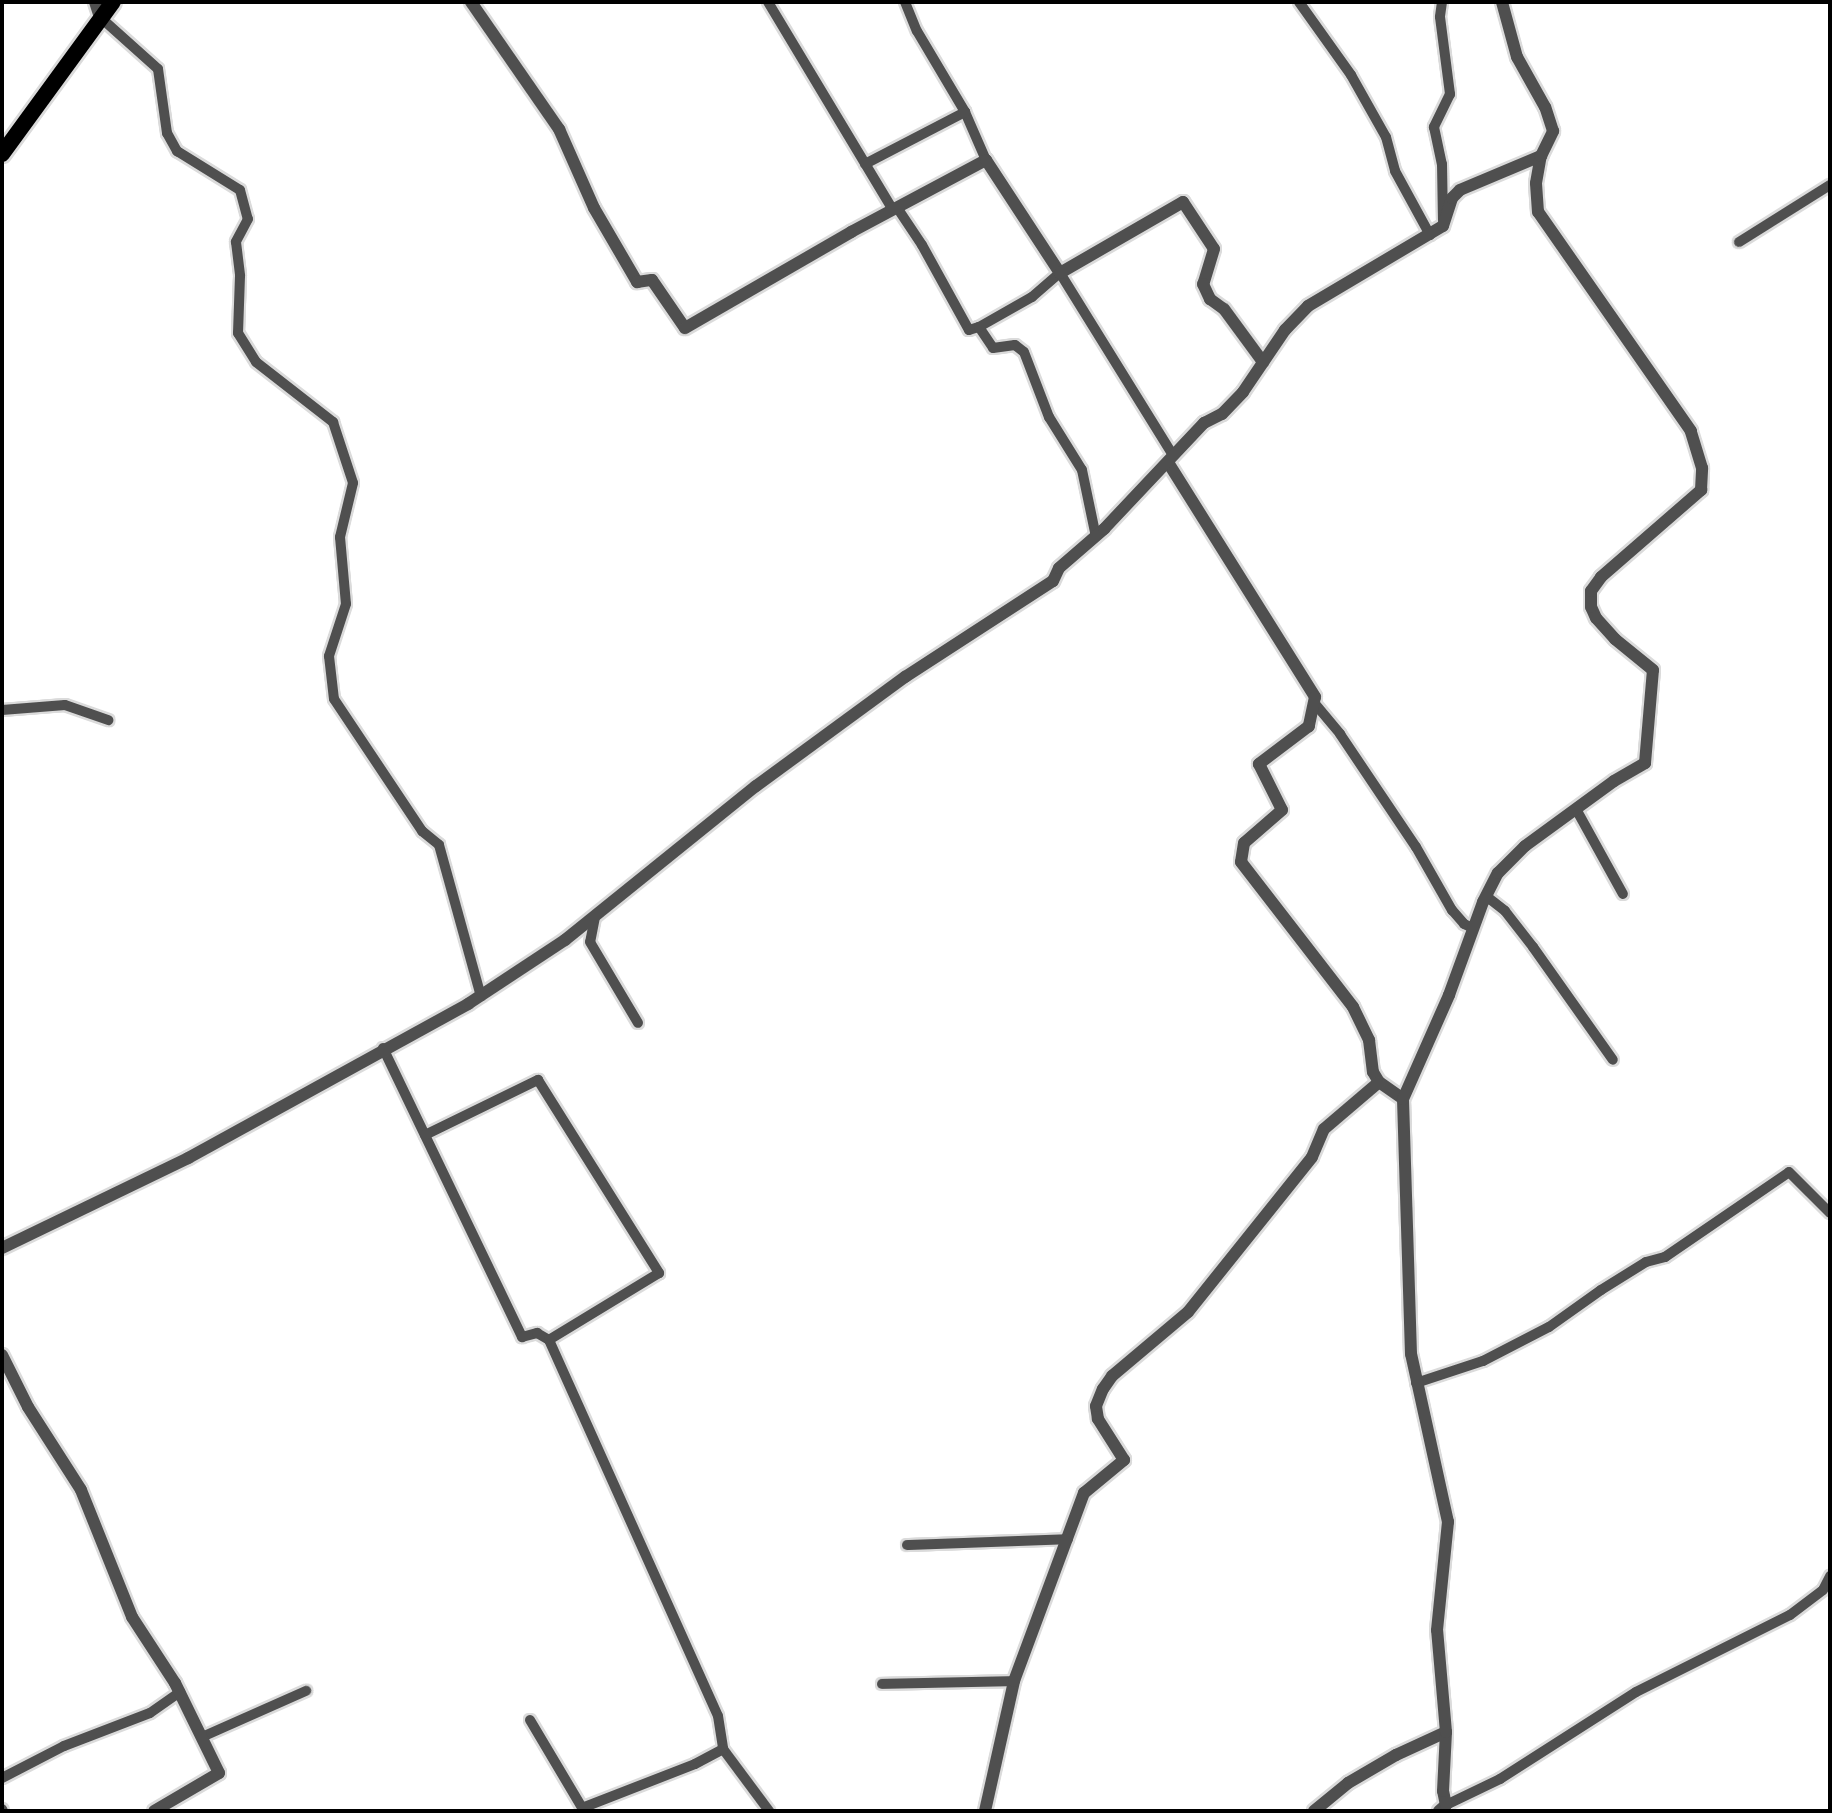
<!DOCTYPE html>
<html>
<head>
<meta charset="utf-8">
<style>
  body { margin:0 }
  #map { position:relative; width:1832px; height:1813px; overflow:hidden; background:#fff; font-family:"PT Sans Narrow",sans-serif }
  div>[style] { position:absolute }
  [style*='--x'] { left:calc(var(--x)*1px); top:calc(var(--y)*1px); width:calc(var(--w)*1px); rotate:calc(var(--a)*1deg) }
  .roads { filter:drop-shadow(2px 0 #dbdbdb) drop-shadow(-2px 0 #dbdbdb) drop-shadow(0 2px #dbdbdb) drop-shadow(0 -2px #dbdbdb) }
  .minor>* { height:10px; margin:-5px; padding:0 5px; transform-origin:5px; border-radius:5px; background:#4f4f4f }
  .tertiary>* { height:12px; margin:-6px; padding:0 6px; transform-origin:6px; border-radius:6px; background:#4f4f4f }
  .trunk>* { height:16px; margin:-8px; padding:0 8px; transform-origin:8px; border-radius:8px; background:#000 }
  span { translate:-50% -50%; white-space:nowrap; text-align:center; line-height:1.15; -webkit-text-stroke:8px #fff; paint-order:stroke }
  .frame { position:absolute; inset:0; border:4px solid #000; pointer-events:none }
</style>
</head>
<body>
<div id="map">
  <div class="roads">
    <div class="minor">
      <div style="--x:768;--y:2;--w:239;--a:59"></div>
      <div style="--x:891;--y:207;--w:7;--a:16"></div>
      <div style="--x:898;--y:209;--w:43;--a:56.3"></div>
      <div style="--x:922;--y:245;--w:97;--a:61.1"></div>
      <div style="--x:969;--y:330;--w:10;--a:-17"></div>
      <div style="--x:979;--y:327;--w:25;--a:56"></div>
      <div style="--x:993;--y:348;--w:22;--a:-8"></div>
      <div style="--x:1015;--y:345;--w:11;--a:38"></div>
      <div style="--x:1024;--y:352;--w:70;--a:69"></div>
      <div style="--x:1049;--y:417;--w:62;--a:58.1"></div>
      <div style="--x:1082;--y:470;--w:68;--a:78.2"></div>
      <div style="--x:905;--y:2;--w:31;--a:68"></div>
      <div style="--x:917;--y:31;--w:94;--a:59.3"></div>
      <div style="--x:965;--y:112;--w:52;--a:66.4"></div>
      <div style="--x:1299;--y:2;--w:90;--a:54.5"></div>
      <div style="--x:1351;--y:75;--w:71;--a:60.6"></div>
      <div style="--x:1386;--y:137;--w:35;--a:75"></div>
      <div style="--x:1395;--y:171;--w:73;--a:61.3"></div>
      <div style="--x:1442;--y:2;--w:15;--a:98"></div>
      <div style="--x:1440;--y:17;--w:78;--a:82.6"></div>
      <div style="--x:1450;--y:94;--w:37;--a:116"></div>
      <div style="--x:1434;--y:127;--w:38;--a:78"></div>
      <div style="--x:1442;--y:164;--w:56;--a:89"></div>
      <div style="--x:100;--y:17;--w:78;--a:41.9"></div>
      <div style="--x:158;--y:69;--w:65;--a:82"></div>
      <div style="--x:167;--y:133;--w:21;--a:61"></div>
      <div style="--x:177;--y:151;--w:74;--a:31.8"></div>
      <div style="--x:240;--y:190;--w:30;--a:75"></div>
      <div style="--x:248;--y:219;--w:26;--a:118"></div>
      <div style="--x:236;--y:242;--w:34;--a:83"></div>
      <div style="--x:240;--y:276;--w:57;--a:92"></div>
      <div style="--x:238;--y:333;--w:34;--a:58"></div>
      <div style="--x:256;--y:362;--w:98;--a:37.9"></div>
      <div style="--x:333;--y:422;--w:64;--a:71.8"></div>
      <div style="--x:353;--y:483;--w:56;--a:103.5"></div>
      <div style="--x:340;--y:537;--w:67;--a:84.9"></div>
      <div style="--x:346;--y:604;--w:55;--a:108.1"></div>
      <div style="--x:329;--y:656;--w:43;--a:83.4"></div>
      <div style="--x:334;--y:699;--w:159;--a:56.3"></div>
      <div style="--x:422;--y:831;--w:22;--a:39"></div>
      <div style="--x:439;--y:845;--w:157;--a:74.5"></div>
      <div style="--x:865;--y:164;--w:113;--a:-27.5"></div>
      <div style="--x:1739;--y:242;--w:107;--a:-32.1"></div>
      <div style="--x:979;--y:327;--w:61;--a:-29.5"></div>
      <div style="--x:1032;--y:297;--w:37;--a:-41"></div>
      <div style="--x:1060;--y:273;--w:214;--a:58.2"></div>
      <div style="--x:1316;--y:705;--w:38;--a:50"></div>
      <div style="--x:1340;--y:734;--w:136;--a:56.1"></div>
      <div style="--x:1416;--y:847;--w:73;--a:60.3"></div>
      <div style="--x:1452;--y:910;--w:18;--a:49"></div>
      <div style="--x:1464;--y:924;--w:10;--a:24"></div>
      <div style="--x:2;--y:710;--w:63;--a:-4.5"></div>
      <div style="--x:65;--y:705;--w:46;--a:19.2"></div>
      <div style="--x:1576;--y:809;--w:97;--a:61.1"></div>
      <div style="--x:1486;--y:896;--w:24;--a:38"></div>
      <div style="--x:1505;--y:911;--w:46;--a:52.1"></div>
      <div style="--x:1533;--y:947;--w:138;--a:54.7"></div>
      <div style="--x:595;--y:917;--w:25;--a:101"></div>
      <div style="--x:590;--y:942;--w:94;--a:59.3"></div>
      <div style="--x:383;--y:1048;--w:321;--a:64.3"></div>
      <div style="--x:522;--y:1337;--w:16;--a:-15"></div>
      <div style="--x:537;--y:1333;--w:14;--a:30"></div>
      <div style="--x:549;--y:1340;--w:412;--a:65.8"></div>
      <div style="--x:718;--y:1716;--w:33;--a:81"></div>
      <div style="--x:723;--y:1749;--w:77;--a:53.4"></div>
      <div style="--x:425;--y:1135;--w:126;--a:-26"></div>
      <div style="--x:538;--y:1080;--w:228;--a:57.9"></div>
      <div style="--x:659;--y:1273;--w:129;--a:148.7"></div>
      <div style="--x:1416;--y:1383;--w:71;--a:-18.2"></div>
      <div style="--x:1483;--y:1361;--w:74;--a:-27.3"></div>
      <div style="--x:1549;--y:1327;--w:64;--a:-35.4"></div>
      <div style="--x:1601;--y:1290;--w:53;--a:-31.9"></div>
      <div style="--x:1646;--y:1262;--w:20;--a:-15"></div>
      <div style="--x:1665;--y:1257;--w:150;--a:-34.4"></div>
      <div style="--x:1789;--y:1172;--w:58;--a:45"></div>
      <div style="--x:907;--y:1545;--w:161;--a:-2.1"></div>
      <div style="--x:882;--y:1684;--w:132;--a:-1.3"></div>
      <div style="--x:530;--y:1720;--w:106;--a:59.3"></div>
      <div style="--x:202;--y:1737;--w:114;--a:-23.9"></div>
      <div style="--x:2;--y:1778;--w:70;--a:-27.3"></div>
      <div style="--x:64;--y:1746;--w:92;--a:-21"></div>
      <div style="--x:150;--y:1713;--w:37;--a:-35"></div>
      <div style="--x:1446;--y:1805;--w:60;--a:-25.7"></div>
      <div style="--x:1500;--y:1779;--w:161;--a:-32.6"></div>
      <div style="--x:1636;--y:1692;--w:172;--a:-26.6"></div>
      <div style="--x:1790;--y:1615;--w:41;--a:-37.1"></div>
      <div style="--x:1823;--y:1590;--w:16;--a:-63"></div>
      <div style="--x:582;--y:1808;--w:121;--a:-21.3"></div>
      <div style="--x:695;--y:1764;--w:32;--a:-28"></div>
      <div style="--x:2;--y:1809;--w:2;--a:63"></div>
    </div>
    <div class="tertiary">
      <div style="--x:95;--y:2;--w:16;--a:72"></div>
      <div style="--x:471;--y:2;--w:155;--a:55.3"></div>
      <div style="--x:559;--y:129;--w:86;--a:66.1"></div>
      <div style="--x:594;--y:208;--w:86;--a:59.8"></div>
      <div style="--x:637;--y:282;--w:15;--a:-8"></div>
      <div style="--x:652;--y:280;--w:58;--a:55.5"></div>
      <div style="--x:685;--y:328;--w:192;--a:-30"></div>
      <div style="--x:851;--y:232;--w:153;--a:-28.1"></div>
      <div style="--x:986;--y:160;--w:135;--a:56.8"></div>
      <div style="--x:1060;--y:273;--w:142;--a:-30"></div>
      <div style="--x:1183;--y:202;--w:56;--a:56.6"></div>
      <div style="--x:1214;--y:249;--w:37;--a:107"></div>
      <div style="--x:1203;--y:284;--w:17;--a:65"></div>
      <div style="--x:1210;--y:299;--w:17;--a:36"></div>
      <div style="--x:1224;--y:309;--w:66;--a:53.7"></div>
      <div style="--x:1169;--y:464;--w:275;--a:57.9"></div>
      <div style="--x:1315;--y:697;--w:30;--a:102"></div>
      <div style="--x:1309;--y:726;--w:63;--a:142.8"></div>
      <div style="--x:1259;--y:764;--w:51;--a:63.4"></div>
      <div style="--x:1282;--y:810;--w:50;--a:139"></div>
      <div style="--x:1244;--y:843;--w:19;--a:99"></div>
      <div style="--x:1241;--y:862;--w:183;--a:52.3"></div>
      <div style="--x:1353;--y:1007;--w:37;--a:64"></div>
      <div style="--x:1369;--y:1040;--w:32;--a:83"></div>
      <div style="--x:1373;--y:1072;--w:12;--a:59"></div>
      <div style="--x:1379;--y:1082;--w:29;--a:35"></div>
      <div style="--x:2;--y:1248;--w:207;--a:-25.8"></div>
      <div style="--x:188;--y:1158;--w:320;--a:-28.8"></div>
      <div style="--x:468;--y:1004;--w:116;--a:-33.4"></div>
      <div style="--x:565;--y:940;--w:245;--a:-38.9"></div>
      <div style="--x:756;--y:786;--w:185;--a:-36.2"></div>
      <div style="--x:905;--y:677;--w:176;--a:-33"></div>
      <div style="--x:1053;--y:581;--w:14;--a:-65"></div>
      <div style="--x:1059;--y:568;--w:60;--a:-40.9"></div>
      <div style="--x:1104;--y:529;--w:146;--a:-46.7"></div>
      <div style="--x:1204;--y:423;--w:20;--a:-27"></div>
      <div style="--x:1222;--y:414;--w:30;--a:-46"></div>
      <div style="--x:1243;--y:392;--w:75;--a:-55.9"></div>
      <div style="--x:1285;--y:330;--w:33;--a:-46"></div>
      <div style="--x:1308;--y:306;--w:157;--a:-30.7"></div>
      <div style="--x:1443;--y:226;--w:29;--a:-72"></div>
      <div style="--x:1452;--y:198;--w:11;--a:-45"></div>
      <div style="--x:1460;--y:190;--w:88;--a:-22.8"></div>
      <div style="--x:2;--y:1355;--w:58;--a:63.4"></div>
      <div style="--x:28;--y:1407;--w:98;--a:57.4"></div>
      <div style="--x:81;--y:1490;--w:137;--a:68.1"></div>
      <div style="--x:132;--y:1617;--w:79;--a:56.9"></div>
      <div style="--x:175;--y:1683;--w:100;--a:63.9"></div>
      <div style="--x:219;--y:1773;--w:75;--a:149.7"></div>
      <div style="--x:985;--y:1811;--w:133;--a:-77.4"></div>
      <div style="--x:1014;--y:1681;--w:201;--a:-69.6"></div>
      <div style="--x:1084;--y:1493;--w:52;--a:-39.5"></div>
      <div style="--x:1124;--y:1460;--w:49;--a:-122.4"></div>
      <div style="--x:1098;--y:1419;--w:13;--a:-99"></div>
      <div style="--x:1096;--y:1406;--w:18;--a:-68"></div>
      <div style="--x:1103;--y:1389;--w:16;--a:-55"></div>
      <div style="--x:1112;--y:1376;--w:99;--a:-40.1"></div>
      <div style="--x:1188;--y:1312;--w:198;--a:-51.3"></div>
      <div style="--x:1312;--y:1157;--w:30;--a:-67"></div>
      <div style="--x:1324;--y:1129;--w:72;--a:-40.5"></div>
      <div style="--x:1314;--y:1811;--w:44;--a:-39.5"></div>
      <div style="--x:1348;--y:1783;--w:56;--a:-30.3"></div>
      <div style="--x:1396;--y:1755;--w:55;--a:-24.7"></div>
      <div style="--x:1439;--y:1811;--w:9;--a:-41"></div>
      <div style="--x:1446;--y:1805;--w:14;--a:-102"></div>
      <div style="--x:1443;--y:1791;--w:59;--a:-87.1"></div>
      <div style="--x:1446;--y:1732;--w:102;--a:-95"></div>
      <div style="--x:1437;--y:1630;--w:109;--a:-84.2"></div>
      <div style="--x:1448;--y:1522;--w:172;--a:-102.4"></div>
      <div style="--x:1411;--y:1354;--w:255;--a:-91.8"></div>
      <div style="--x:1403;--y:1099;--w:114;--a:-66.1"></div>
      <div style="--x:1449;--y:995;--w:99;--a:-69.9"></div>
      <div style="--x:1483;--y:902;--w:33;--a:-63"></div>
      <div style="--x:1498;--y:873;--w:38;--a:-45"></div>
      <div style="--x:1525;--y:846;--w:110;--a:-36.1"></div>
      <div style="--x:1614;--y:781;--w:36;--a:-30"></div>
      <div style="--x:1645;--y:763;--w:93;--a:-85.1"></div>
      <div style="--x:1653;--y:670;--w:49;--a:-140.8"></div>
      <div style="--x:1615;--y:639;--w:28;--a:-132"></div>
      <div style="--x:1596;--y:618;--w:12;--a:-114"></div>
      <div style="--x:1591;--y:607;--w:16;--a:-90"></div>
      <div style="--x:1591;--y:591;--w:17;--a:-54"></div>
      <div style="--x:1601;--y:577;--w:133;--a:-41"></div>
      <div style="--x:1701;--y:490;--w:22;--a:-87"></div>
      <div style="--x:1702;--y:468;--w:39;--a:-107"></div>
      <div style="--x:1691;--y:431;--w:267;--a:-124.9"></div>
      <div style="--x:1538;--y:212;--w:29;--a:-94"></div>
      <div style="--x:1536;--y:183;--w:27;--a:-80"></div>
      <div style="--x:1541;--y:156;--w:28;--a:-64"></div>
      <div style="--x:1553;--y:131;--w:25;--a:-108"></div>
      <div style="--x:1545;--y:107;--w:57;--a:-119.2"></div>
      <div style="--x:1517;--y:57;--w:57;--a:-105.3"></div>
    </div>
    <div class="trunk">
      <div style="--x:2;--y:154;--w:188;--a:-53.9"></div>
    </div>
  </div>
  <div class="frame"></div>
</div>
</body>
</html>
